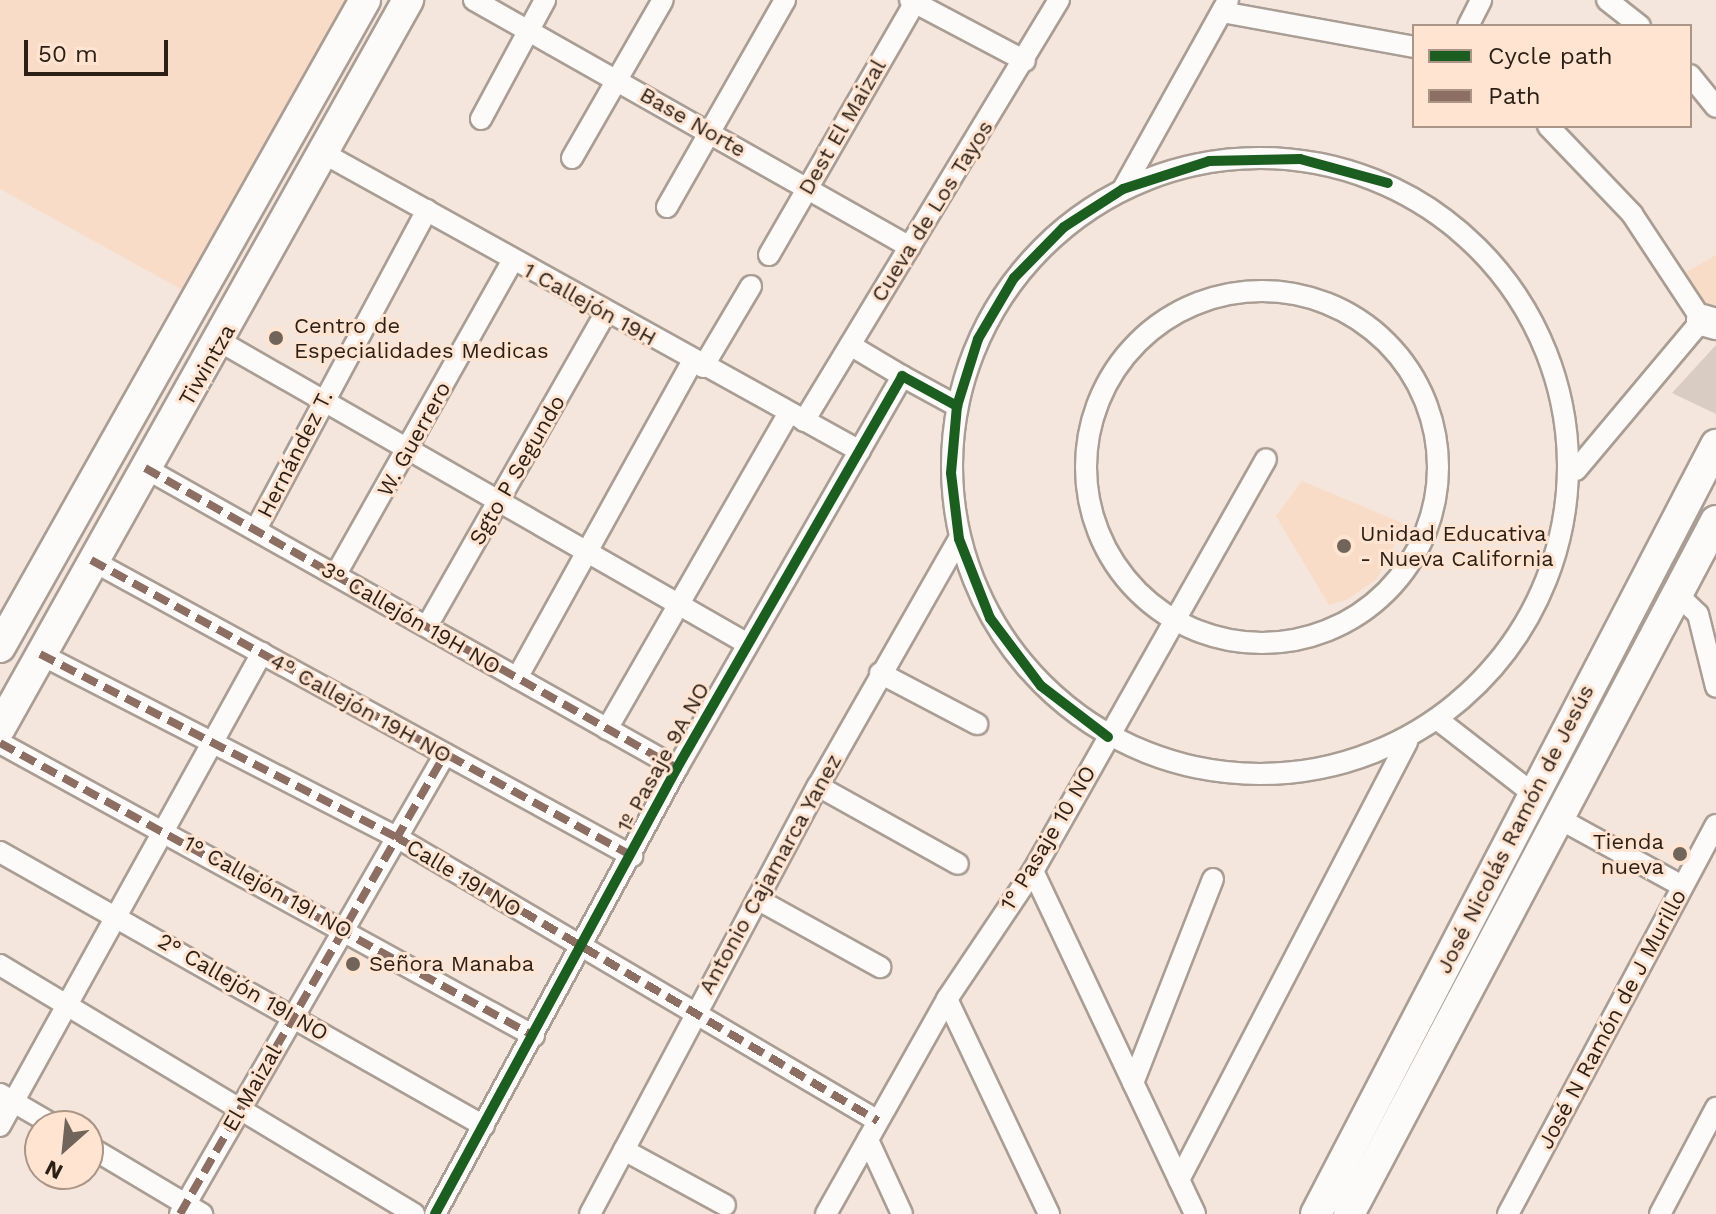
<!DOCTYPE html>
<html>
<head>
<meta charset="utf-8">
<style>
  body { margin:0 }
  #map { position:relative; width:1716px; height:1214px; overflow:hidden; background:#f4e6dc; font-family:"Work Sans",sans-serif }
  div>[style] { position:absolute }
  [style*='--x'] { left:calc(var(--x)*1px); top:calc(var(--y)*1px); width:calc(var(--w)*1px); rotate:calc(var(--a)*1deg) }
  .built>* { inset:0; background:#f8dcc8 }
  .building>* { inset:0; background:#d9ccc3 }
  .roads { filter:drop-shadow(2px 0 #a99d94) drop-shadow(-2px 0 #a99d94) drop-shadow(0 2px #a99d94) drop-shadow(0 -2px #a99d94) }
  .street>* { height:20px; margin:-10px; padding:0 10px; transform-origin:10px; border-radius:10px; background:#fdfbfa }
  .street>.ring { margin:-10px; padding:0; box-sizing:content-box; background:none; border:20px solid #fdfbfa; border-radius:50% }
  .secondary>* { height:30px; margin:-15px; padding:0 15px; transform-origin:15px; border-radius:15px; background:#fdfbfa }
  .quiet>* { height:8px; margin-top:-4px; transform-origin:0; background:repeating-linear-gradient(90deg,#8d6e63 0 16px,transparent 0 24px) }
  .cycleway>* { height:10px; margin:-5px; padding:0 5px; transform-origin:5px; border-radius:5px; background:#1b5e20 }
  .dots>* { width:22px; height:22px; translate:-50% -50%; box-sizing:border-box; border:4px solid #ffe4d1; border-radius:50% }
  span { translate:-50% -50%; white-space:nowrap; text-align:center; line-height:1.15; -webkit-text-stroke:6px #ffe4d1; paint-order:stroke }
  .street-label { font-size:22px; color:#2b1f16 }
  .poi-label { font-size:22px; color:#2b1f16 }
  .left { translate:0 -50%; text-align:left }
  .right { translate:-100% -50%; text-align:right }
  .legend { position:absolute; left:1412px; top:24px; width:280px; height:104px; box-sizing:border-box; background:#ffe4d1; border:2px solid #aa9586; margin:0; padding:10px 14px; list-style:none; font-size:24px; color:#2b1f16 }
  .legend li { display:flex; align-items:center; gap:16px; height:40px }
  .legend b { width:40px; border:2px solid #aa9586 }
  .north { position:absolute; left:24px; top:1110px; width:80px; height:80px; box-sizing:border-box; background:#ffe4d1; border:2px solid #aa9586; border-radius:50%; rotate:207deg; font-size:22px; font-weight:700; line-height:32px; text-align:center; color:#2b1f16 }
  .north::after { content:''; display:block; margin:auto; width:28px; height:36px; background:#71655b; clip-path:polygon(50% 0,100% 100%,50% 72%,0 100%) }
  .scale { position:absolute; left:24px; top:40px; width:144px; height:36px; box-sizing:border-box; border:4px solid #2b1f16; border-top:0; padding-left:10px; font-size:24px; line-height:28px; white-space:nowrap; color:#2b1f16; -webkit-text-stroke:6px #ffe4d1; paint-order:stroke }
</style>
</head>
<body>
<div id="map">
  <div class="built">
    <div style="clip-path:polygon(0 0,364px 0,195px 297px,0 189px)"></div>
    <div style="clip-path:polygon(1716px 255px,1716px 306px,1709px 311px,1699px 307px,1686px 272px)"></div>
    <div style="clip-path:polygon(1302px 481px,1405px 524px,1377px 579px,1346px 600px,1329px 605px,1276px 516px)"></div>
  </div>
  <div class="building">
    <div style="clip-path:polygon(1716px 345px,1716px 414px,1672px 393px)"></div>
  </div>
  <div class="roads">
    <div class="street">
      <div style="--x:474;--y:0;--w:501;--a:29.53"></div>
      <div style="--x:910;--y:0;--w:130;--a:27.9"></div>
      <div style="--x:1607;--y:0;--w:42;--a:38.2"></div>
      <div style="--x:1222;--y:12;--w:195;--a:10.3"></div>
      <div style="--x:1468;--y:26;--w:29;--a:-63"></div>
      <div style="--x:1690;--y:75;--w:41;--a:50.9"></div>
      <div style="--x:481;--y:119;--w:135;--a:-61.7"></div>
      <div style="--x:1548;--y:126;--w:122;--a:46.3"></div>
      <div style="--x:1632;--y:214;--w:127;--a:56.6"></div>
      <div style="--x:1702;--y:320;--w:196;--a:130"></div>
      <div style="--x:323;--y:153;--w:614;--a:29.03"></div>
      <div class="ring" style="left:952px;top:158px;width:596px;height:596px"></div>
      <div style="--x:572;--y:158;--w:182;--a:-60.1"></div>
      <div style="--x:1123;--y:189;--w:216;--a:-60.9"></div>
      <div style="--x:667;--y:207;--w:238;--a:-60.3"></div>
      <div style="--x:769;--y:255;--w:294;--a:-60"></div>
      <div class="ring" style="left:1086px;top:291px;width:332px;height:332px"></div>
      <div style="--x:221;--y:342;--w:607;--a:29.82"></div>
      <div style="--x:850;--y:345;--w:61;--a:30.8"></div>
      <div style="--x:703;--y:367;--w:94;--a:-59.3"></div>
      <div style="--x:804;--y:421;--w:492;--a:-58.8"></div>
      <div style="--x:145;--y:468;--w:611;--a:29.42"></div>
      <div style="--x:256;--y:529;--w:362;--a:-61.8"></div>
      <div style="--x:91;--y:560;--w:617;--a:28.68"></div>
      <div style="--x:336;--y:574;--w:360;--a:-60.6"></div>
      <div style="--x:1677;--y:594;--w:29;--a:44"></div>
      <div style="--x:1698;--y:614;--w:75;--a:76.1"></div>
      <div style="--x:427;--y:626;--w:361;--a:-60.3"></div>
      <div style="--x:40;--y:654;--w:403;--a:27.2"></div>
      <div style="--x:398;--y:838;--w:557;--a:30.52"></div>
      <div style="--x:880;--y:673;--w:110;--a:27.7"></div>
      <div style="--x:517;--y:678;--w:363;--a:-61"></div>
      <div style="--x:1437;--y:719;--w:120;--a:37.9"></div>
      <div style="--x:607;--y:729;--w:365;--a:-60.1"></div>
      <div style="--x:0;--y:743;--w:609;--a:28.75"></div>
      <div style="--x:818;--y:786;--w:160;--a:29.1"></div>
      <div style="--x:1558;--y:818;--w:141;--a:28.7"></div>
      <div style="--x:0;--y:852;--w:556;--a:29.51"></div>
      <div style="--x:1033;--y:871;--w:379;--a:64.7"></div>
      <div style="--x:757;--y:899;--w:141;--a:28.9"></div>
      <div style="--x:0;--y:965;--w:483;--a:31"></div>
      <div style="--x:947;--y:999;--w:238;--a:64.6"></div>
      <div style="--x:1133;--y:1083;--w:219;--a:-68.6"></div>
      <div style="--x:0;--y:1094;--w:64;--a:30.2"></div>
      <div style="--x:0;--y:1126;--w:541;--a:-61.02"></div>
      <div style="--x:868;--y:1140;--w:81;--a:65.3"></div>
      <div style="--x:88;--y:1146;--w:133;--a:30.8"></div>
      <div style="--x:624;--y:1150;--w:115;--a:28.6"></div>
      <div style="--x:1179;--y:1180;--w:494;--a:-62.5"></div>
      <div style="--x:180;--y:1214;--w:531;--a:-60.05"></div>
      <div style="--x:435;--y:1214;--w:507;--a:-61.52"></div>
      <div style="--x:677;--y:768;--w:452;--a:-60.1"></div>
      <div style="--x:902;--y:376;--w:63;--a:28.6"></div>
      <div style="--x:590;--y:1214;--w:485;--a:-62"></div>
      <div style="--x:818;--y:786;--w:284;--a:-60.3"></div>
      <div style="--x:826;--y:1214;--w:247;--a:-60.6"></div>
      <div style="--x:947;--y:999;--w:154;--a:-56.1"></div>
      <div style="--x:1033;--y:871;--w:473;--a:-60.5"></div>
      <div style="--x:1508;--y:1214;--w:441;--a:-61.9"></div>
      <div style="--x:1660;--y:1214;--w:120;--a:-62.2"></div>
    </div>
    <div class="secondary">
      <div style="--x:1702;--y:320;--w:15;--a:16"></div>
      <div style="--x:0;--y:647;--w:743;--a:-60.57"></div>
      <div style="--x:0;--y:728;--w:835;--a:-60.73"></div>
      <div style="--x:1316;--y:1214;--w:867;--a:-62.52"></div>
      <div style="--x:1349;--y:1214;--w:784;--a:-62.1"></div>
    </div>
  </div>
  <div class="quiet">
    <div style="--x:145;--y:468;--w:611;--a:29.42"></div>
    <div style="--x:91;--y:560;--w:617;--a:28.68"></div>
    <div style="--x:40;--y:654;--w:403;--a:27.2"></div>
    <div style="--x:398;--y:838;--w:557;--a:30.52"></div>
    <div style="--x:0;--y:743;--w:609;--a:28.75"></div>
    <div style="--x:180;--y:1214;--w:531;--a:-60.05"></div>
  </div>
  <div class="cycleway">
    <div style="--x:1108;--y:737;--w:84;--a:-142.7"></div>
    <div style="--x:1041;--y:686;--w:85;--a:-126.9"></div>
    <div style="--x:990;--y:618;--w:85;--a:-111.4"></div>
    <div style="--x:959;--y:539;--w:66;--a:-96.9"></div>
    <div style="--x:951;--y:473;--w:67;--a:-84.9"></div>
    <div style="--x:957;--y:406;--w:70;--a:-72.6"></div>
    <div style="--x:978;--y:339;--w:71;--a:-59.5"></div>
    <div style="--x:1014;--y:278;--w:71;--a:-45.6"></div>
    <div style="--x:1064;--y:227;--w:70;--a:-32.8"></div>
    <div style="--x:1123;--y:189;--w:90;--a:-18"></div>
    <div style="--x:1209;--y:161;--w:91;--a:-1.3"></div>
    <div style="--x:1300;--y:159;--w:91;--a:15.3"></div>
    <div style="--x:435;--y:1214;--w:507;--a:-61.52"></div>
    <div style="--x:677;--y:768;--w:452;--a:-60.1"></div>
    <div style="--x:902;--y:376;--w:63;--a:28.6"></div>
  </div>
  <div class="dots">
    <div style="left:276px;top:338px;background:#71655b"></div>
    <div style="left:1344px;top:546px;background:#71655b"></div>
    <div style="left:1680px;top:854px;background:#71655b"></div>
    <div style="left:353px;top:964px;background:#71655b"></div>
  </div>
  <div class="street-label">
    <span style="left:693px;top:122px;rotate:30deg">Base Norte</span>
    <span style="left:842px;top:127px;rotate:-60deg">Dest El Maizal</span>
    <span style="left:932px;top:211px;rotate:-58deg">Cueva de Los Tayos</span>
    <span style="left:590px;top:304px;rotate:29deg">1 Callejón 19H</span>
    <span style="left:207px;top:365px;rotate:-60deg">Tiwintza</span>
    <span style="left:414px;top:439px;rotate:-61deg">W. Guerrero</span>
    <span style="left:295px;top:454px;rotate:-63deg">Hernández T.</span>
    <span style="left:517px;top:470px;rotate:-60deg">Sgto P Segundo</span>
    <span style="left:411px;top:618px;rotate:30deg">3° Callejón 19H NO</span>
    <span style="left:361px;top:708px;rotate:29deg">4° Callejón 19H NO</span>
    <span style="left:663px;top:757px;rotate:-61deg">1º Pasaje 9A NO</span>
    <span style="left:1515px;top:829px;rotate:-63deg">José Nicolás Ramón de Jesús</span>
    <span style="left:1048px;top:838px;rotate:-59deg">1° Pasaje 10 NO</span>
    <span style="left:770px;top:874px;rotate:-61deg">Antonio Cajamarca Yanez</span>
    <span style="left:464px;top:878px;rotate:31deg">Calle 19I NO</span>
    <span style="left:268px;top:887px;rotate:29deg">1° Callejón 19I NO</span>
    <span style="left:243px;top:987px;rotate:30deg">2° Callejón 19I NO</span>
    <span style="left:1612px;top:1019px;rotate:-62deg">José N Ramón de J Murillo</span>
    <span style="left:252px;top:1088px;rotate:-60deg">El Maizal</span>
  </div>
  <div class="poi-label">
    <span class="left" style="left:294px;top:338px">Centro de<br>Especialidades Medicas</span>
    <span class="left" style="left:1360px;top:546px">Unidad Educativa<br>- Nueva California</span>
    <span class="right" style="left:1664px;top:854px">Tienda<br>nueva</span>
    <span class="left" style="left:369px;top:964px">Señora Manaba</span>
  </div>
  <ul class="legend">
  <li><b style="height:10px;background:#1b5e20"></b>Cycle path</li>
  <li><b style="height:10px;background:#8d6e63"></b>Path</li>
  </ul>
  <div class="north">N</div>
  <div class="scale">50 m</div>
</div>
</body>
</html>
